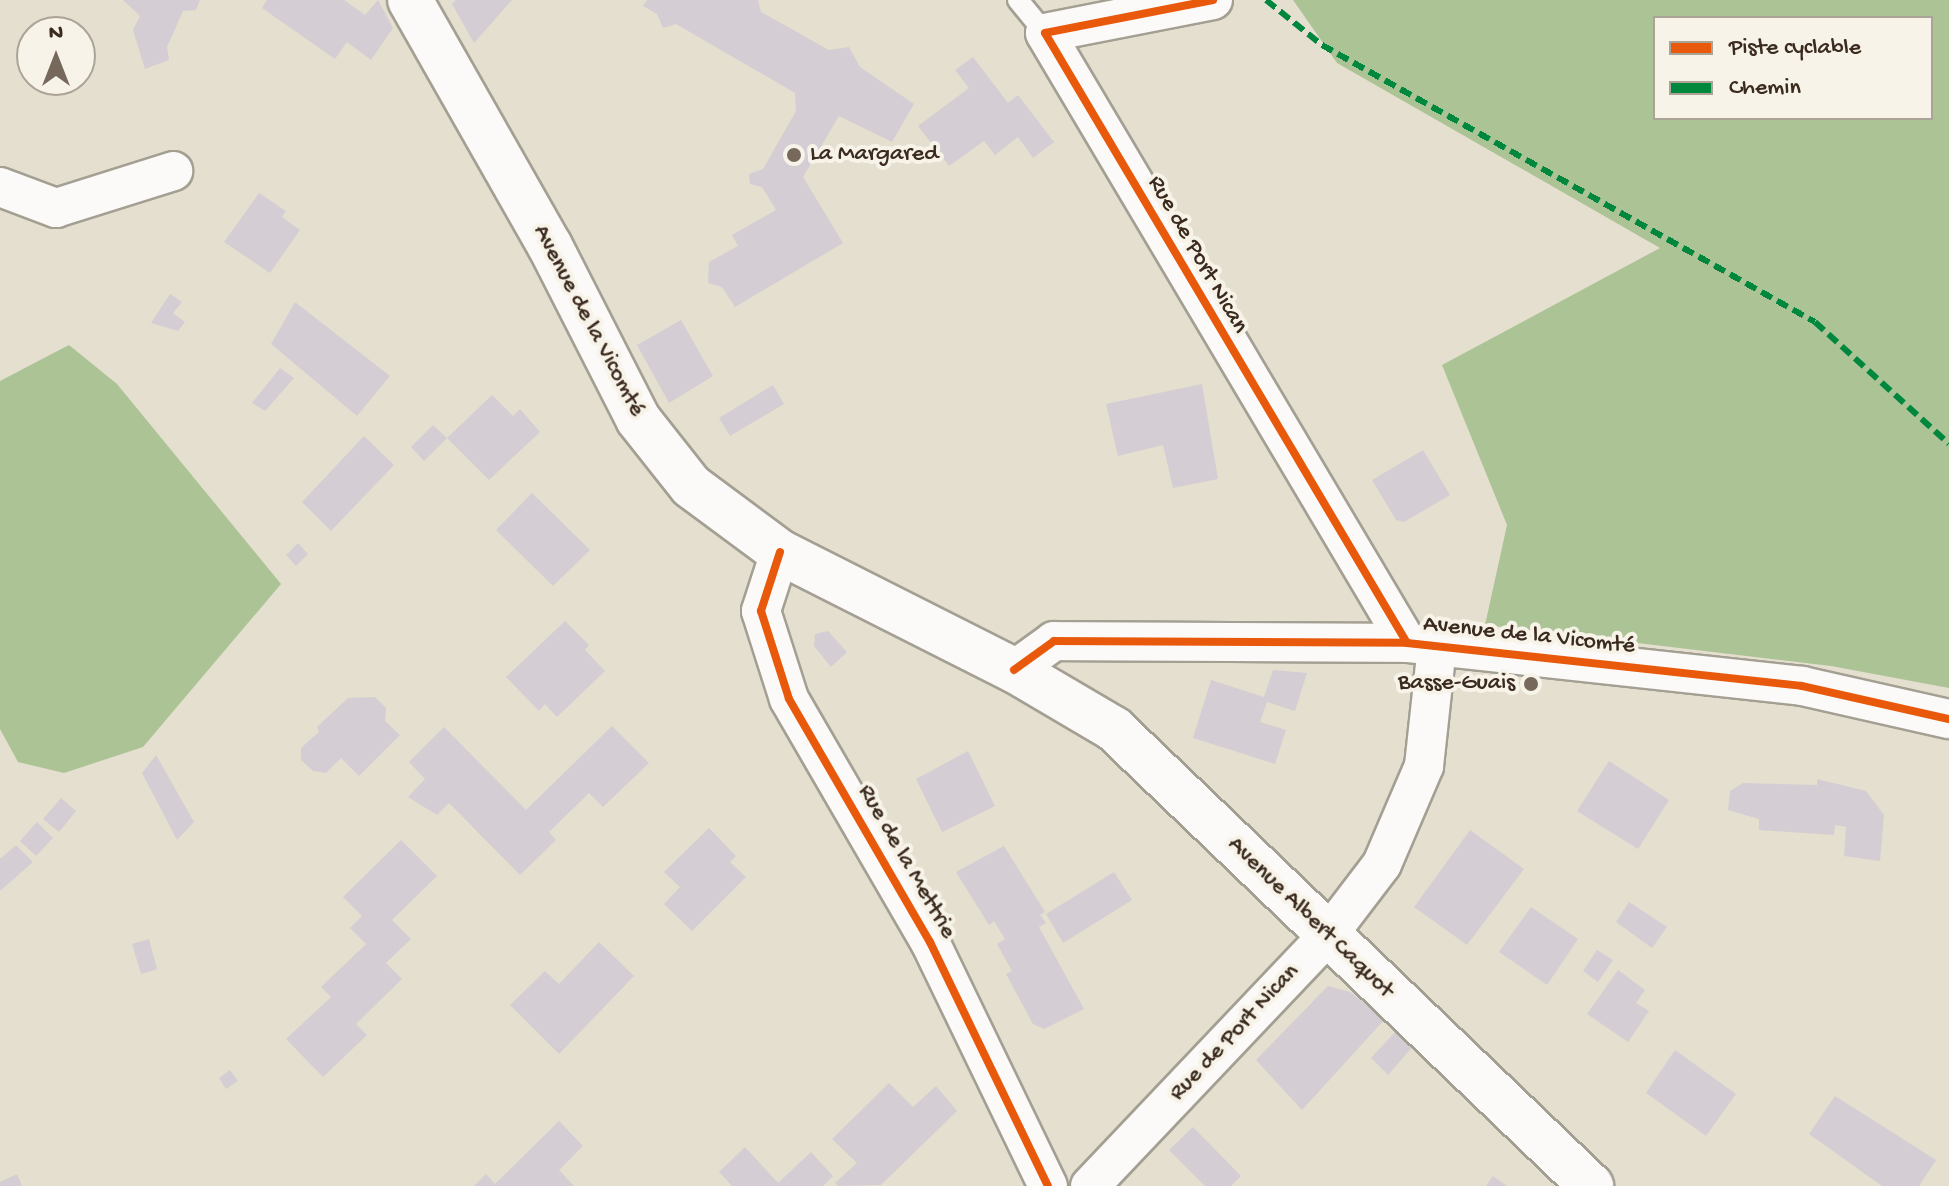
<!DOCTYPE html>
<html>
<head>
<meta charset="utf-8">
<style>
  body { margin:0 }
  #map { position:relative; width:1949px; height:1186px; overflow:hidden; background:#e4dfce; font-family:"Gochi Hand",sans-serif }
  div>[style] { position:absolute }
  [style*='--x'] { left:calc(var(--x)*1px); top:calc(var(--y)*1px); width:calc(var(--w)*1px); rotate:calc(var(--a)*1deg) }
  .forest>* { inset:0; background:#acc495 }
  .building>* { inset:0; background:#d5cdd4 }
  .roads { filter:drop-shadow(2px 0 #a49f93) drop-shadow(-2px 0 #a49f93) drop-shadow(0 2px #a49f93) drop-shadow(0 -2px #a49f93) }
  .lane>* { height:20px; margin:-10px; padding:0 10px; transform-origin:10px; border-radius:10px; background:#fbfaf8 }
  .street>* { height:38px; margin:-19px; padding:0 19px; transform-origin:19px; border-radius:19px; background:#fbfaf8 }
  .secondary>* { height:44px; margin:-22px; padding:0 22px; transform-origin:22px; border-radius:22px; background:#fbfaf8 }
  .quiet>* { height:6px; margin-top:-3px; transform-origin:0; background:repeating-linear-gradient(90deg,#00873e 0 12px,transparent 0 18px) }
  .cycleway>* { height:8px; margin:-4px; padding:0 4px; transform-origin:4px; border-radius:4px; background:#e8590c }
  .dots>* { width:22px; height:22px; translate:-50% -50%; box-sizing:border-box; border:4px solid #f7f3e8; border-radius:50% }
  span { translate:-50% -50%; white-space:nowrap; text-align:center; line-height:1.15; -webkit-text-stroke:8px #f7f3e8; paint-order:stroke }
  .poi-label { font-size:24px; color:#3b2a1e }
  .left { translate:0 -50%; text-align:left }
  .right { translate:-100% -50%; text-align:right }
  .street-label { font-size:24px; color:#3b2a1e }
  .legend { position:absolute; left:1653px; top:16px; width:280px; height:104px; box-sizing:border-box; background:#f7f3e8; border:2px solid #aca397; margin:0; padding:10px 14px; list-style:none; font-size:24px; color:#3b2a1e }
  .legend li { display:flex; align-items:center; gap:16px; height:40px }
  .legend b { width:40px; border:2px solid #aca397 }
  .north { position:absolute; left:16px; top:16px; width:80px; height:80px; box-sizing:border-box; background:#f7f3e8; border:2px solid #aca397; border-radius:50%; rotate:0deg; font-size:22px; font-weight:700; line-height:32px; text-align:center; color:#3b2a1e }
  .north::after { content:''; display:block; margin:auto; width:28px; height:36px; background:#76695c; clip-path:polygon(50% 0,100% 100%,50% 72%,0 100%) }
</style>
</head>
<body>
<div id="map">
  <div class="forest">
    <div style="clip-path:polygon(evenodd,1293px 0,1949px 0,1949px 688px,1831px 666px,1485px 625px,1507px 525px,1442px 365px,1660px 248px,1337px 63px,1293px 0,1655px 18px,1931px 18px,1931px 118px,1655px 118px,1655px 18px)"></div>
    <div style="clip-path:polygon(69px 345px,117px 384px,281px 584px,143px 747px,64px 773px,18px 762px,0 729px,0 381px)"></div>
  </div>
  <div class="building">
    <div style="clip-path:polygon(123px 0,200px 0,196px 10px,183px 11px,167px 47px,169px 60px,145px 69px,133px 30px,140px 16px)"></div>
    <div style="clip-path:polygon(267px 0,344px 0,365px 15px,378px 0,393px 28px,371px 60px,347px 42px,335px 59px,262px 8px)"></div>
    <div style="clip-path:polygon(456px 0,512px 0,474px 43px,452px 4px)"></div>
    <div style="clip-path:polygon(647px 0,758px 0,761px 12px,829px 50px,849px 47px,860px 67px,914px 104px,892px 142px,839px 116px,803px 177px,843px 243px,735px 307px,722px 287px,708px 283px,709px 262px,738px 246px,732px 235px,776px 210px,762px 187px,750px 184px,749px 174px,763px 169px,796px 111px,795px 93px,676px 24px,663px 28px,657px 14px,643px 6px)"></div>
    <div style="clip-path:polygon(973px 57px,1008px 103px,1018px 95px,1054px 142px,1033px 158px,1018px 137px,995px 155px,984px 141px,949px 166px,918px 126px,969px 88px,955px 70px)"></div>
    <div style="clip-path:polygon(259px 193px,286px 211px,282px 217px,300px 230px,270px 273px,224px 242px)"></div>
    <div style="clip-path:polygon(170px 294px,182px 302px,173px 313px,185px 322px,178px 331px,151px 323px)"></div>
    <div style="clip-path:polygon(295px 302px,390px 376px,357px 416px,271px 344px)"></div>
    <div style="clip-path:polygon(681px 320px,713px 376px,669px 403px,637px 345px)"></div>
    <div style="clip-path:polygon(280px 368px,294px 378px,265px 411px,252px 403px)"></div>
    <div style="clip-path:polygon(1202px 384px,1218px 479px,1173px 488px,1163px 445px,1118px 456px,1106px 404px)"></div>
    <div style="clip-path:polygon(773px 385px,784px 404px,730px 436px,719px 418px)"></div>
    <div style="clip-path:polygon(492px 395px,513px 416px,520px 409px,540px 432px,489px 480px,447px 438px)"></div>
    <div style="clip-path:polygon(433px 425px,447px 438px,424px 461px,411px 447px)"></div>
    <div style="clip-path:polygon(364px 436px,394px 465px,331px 531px,302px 502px)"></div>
    <div style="clip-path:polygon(1423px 450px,1450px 495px,1404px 522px,1396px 520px,1372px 480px)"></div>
    <div style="clip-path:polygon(532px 493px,590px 550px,553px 586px,496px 530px)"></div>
    <div style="clip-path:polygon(298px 543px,308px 554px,296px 566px,286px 555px)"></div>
    <div style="clip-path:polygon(565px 621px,589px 645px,585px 650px,605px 671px,557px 717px,545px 704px,539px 711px,506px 677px)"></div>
    <div style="clip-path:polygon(828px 631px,847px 652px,831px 667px,814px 646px,815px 634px)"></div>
    <div style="clip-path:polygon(1273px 670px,1307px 673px,1295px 711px,1267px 702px,1260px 722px,1286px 730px,1275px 764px,1193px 738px,1211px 680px,1264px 697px)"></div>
    <div style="clip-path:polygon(375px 697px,386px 708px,385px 721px,400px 735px,359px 776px,341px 758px,326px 773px,313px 771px,301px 760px,301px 748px,319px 732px,317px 727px,348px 698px)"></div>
    <div style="clip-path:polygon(612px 726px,649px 763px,603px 807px,589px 793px,549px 832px,556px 840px,520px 875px,449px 803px,437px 815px,408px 797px,425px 779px,409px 762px,444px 727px,526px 810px)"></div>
    <div style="clip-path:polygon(968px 751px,995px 806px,942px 832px,916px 779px)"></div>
    <div style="clip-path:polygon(156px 755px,194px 822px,177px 840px,142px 773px)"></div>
    <div style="clip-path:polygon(1609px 761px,1669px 800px,1638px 849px,1577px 811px)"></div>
    <div style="clip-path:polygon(1817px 779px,1866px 791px,1884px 815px,1880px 861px,1844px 856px,1846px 827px,1835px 825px,1834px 835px,1759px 830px,1759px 819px,1728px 810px,1730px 791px,1743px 783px,1817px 785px)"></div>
    <div style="clip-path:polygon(61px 798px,76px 811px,59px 832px,43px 819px)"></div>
    <div style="clip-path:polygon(37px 822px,53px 838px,36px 856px,20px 841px)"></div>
    <div style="clip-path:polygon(709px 828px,736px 856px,730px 862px,746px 877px,692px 931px,664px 904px,680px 887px,664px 872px)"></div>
    <div style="clip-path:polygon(1470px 830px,1524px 869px,1467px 945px,1414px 907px)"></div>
    <div style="clip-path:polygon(401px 840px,437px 876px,392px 920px,411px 939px,386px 963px,402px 979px,356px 1024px,367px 1035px,323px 1077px,286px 1039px,331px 997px,321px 987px,366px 944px,350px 928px,362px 916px,343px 897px)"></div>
    <div style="clip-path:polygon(16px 845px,33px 862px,0 891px,0 859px)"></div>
    <div style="clip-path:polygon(1004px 846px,1045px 912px,1040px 915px,1046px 923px,1039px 927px,1084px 1009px,1044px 1029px,1033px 1024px,1006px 974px,1012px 971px,997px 944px,1005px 939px,994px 921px,989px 925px,956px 872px)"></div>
    <div style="clip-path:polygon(1114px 872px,1132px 900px,1063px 943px,1046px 914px)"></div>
    <div style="clip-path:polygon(1629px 902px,1667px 927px,1652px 948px,1616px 922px)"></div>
    <div style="clip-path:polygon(1531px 907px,1578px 939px,1547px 985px,1499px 952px)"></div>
    <div style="clip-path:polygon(149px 939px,157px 969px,141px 974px,132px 944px)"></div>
    <div style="clip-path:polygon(599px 942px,634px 976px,559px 1054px,510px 1005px,545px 971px,559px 984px)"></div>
    <div style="clip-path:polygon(1597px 950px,1613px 960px,1598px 982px,1583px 971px)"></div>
    <div style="clip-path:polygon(1618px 970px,1645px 990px,1636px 1003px,1649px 1011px,1628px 1042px,1587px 1014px)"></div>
    <div style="clip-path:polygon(1328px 986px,1350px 992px,1385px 1019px,1302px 1110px,1256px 1060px)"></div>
    <div style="clip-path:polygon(1397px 1030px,1414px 1045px,1388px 1075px,1371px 1058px)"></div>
    <div style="clip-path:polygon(1675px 1050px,1736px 1094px,1706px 1136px,1646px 1093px)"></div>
    <div style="clip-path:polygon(230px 1070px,238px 1081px,226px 1089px,219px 1078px)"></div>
    <div style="clip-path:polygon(889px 1083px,913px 1107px,936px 1086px,957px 1111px,881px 1185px,838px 1186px,835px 1183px,857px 1163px,832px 1139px)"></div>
    <div style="clip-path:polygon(1835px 1096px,1936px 1160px,1919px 1186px,1882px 1186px,1809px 1134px)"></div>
    <div style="clip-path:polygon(559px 1121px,583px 1146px,559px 1170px,574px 1186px,474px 1186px,486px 1174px,495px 1184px)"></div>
    <div style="clip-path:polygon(1193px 1127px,1241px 1176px,1231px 1186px,1205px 1186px,1169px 1150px)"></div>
    <div style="clip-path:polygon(745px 1147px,778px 1183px,811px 1152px,833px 1176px,823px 1186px,732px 1186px,719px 1172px)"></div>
    <div style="clip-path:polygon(17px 1174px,22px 1186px,0 1186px,0 1182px)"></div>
    <div style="clip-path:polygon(1493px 1176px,1494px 1177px,1507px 1186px,1486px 1186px)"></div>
  </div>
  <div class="roads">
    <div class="lane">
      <div style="--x:1018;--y:0;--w:43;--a:50.7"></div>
    </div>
    <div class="street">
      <div style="--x:1213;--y:0;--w:171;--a:168.9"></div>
      <div style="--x:1045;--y:33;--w:709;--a:59.31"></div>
      <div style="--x:0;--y:187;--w:60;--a:20.6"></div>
      <div style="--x:56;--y:208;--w:123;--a:-17.5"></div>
      <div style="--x:780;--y:552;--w:62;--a:107.9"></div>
      <div style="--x:761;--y:611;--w:92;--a:72.3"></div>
      <div style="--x:789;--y:699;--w:281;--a:59.9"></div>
      <div style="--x:930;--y:942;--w:271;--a:64.2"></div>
      <div style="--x:1014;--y:670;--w:49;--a:-35.9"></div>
      <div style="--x:1054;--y:641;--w:353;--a:0.3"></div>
      <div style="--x:1407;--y:643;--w:397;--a:6.2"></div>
      <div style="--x:1802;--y:686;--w:151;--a:12.7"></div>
      <div style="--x:1090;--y:1186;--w:346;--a:-46.5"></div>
      <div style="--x:1328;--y:935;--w:89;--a:-52.7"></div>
      <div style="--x:1382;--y:864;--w:107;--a:-66.8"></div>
      <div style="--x:1424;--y:766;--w:121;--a:-83.8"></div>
    </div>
    <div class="secondary">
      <div style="--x:410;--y:0;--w:283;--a:60.4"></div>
      <div style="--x:550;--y:246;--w:194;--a:63"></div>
      <div style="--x:638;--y:419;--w:85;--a:51.7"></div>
      <div style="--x:691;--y:486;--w:111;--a:36.6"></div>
      <div style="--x:780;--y:552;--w:262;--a:26.8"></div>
      <div style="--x:1014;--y:670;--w:116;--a:30.5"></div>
      <div style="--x:1114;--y:729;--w:661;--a:43.77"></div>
    </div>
  </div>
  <div class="quiet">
    <div style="--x:1266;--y:0;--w:72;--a:38.8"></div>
    <div style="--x:1322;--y:45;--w:565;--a:29.33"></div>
    <div style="--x:1815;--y:322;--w:181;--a:42.3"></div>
  </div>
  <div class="cycleway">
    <div style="--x:1213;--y:0;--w:171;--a:168.9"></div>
    <div style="--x:1045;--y:33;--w:709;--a:59.31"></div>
    <div style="--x:780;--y:552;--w:62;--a:107.9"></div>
    <div style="--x:761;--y:611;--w:92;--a:72.3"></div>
    <div style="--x:789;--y:699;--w:281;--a:59.9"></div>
    <div style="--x:930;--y:942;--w:271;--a:64.2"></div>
    <div style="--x:1014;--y:670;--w:49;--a:-35.9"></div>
    <div style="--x:1054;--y:641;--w:353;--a:0.3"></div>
    <div style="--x:1407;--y:643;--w:397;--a:6.2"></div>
    <div style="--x:1802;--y:686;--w:151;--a:12.7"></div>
  </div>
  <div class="dots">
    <div style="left:794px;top:155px;background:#76695c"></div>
    <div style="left:1531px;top:684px;background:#76695c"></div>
  </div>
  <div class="poi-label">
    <span class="left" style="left:810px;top:155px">La Margared</span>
    <span class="right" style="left:1515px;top:684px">Basse-Guais</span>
  </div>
  <div class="street-label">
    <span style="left:1197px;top:255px;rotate:60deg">Rue de Port Nican</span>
    <span style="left:588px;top:321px;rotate:62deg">Avenue de la Vicomté</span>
    <span style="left:1529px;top:636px;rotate:6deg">Avenue de la Vicomté</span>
    <span style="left:906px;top:862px;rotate:60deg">Rue de la Mettrie</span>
    <span style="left:1310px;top:918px;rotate:44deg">Avenue Albert Caquot</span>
    <span style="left:1235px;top:1033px;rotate:-47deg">Rue de Port Nican</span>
  </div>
  <ul class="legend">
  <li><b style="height:10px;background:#e8590c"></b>Piste cyclable</li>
  <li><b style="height:10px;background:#00873e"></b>Chemin</li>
  </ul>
  <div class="north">N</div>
</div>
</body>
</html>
